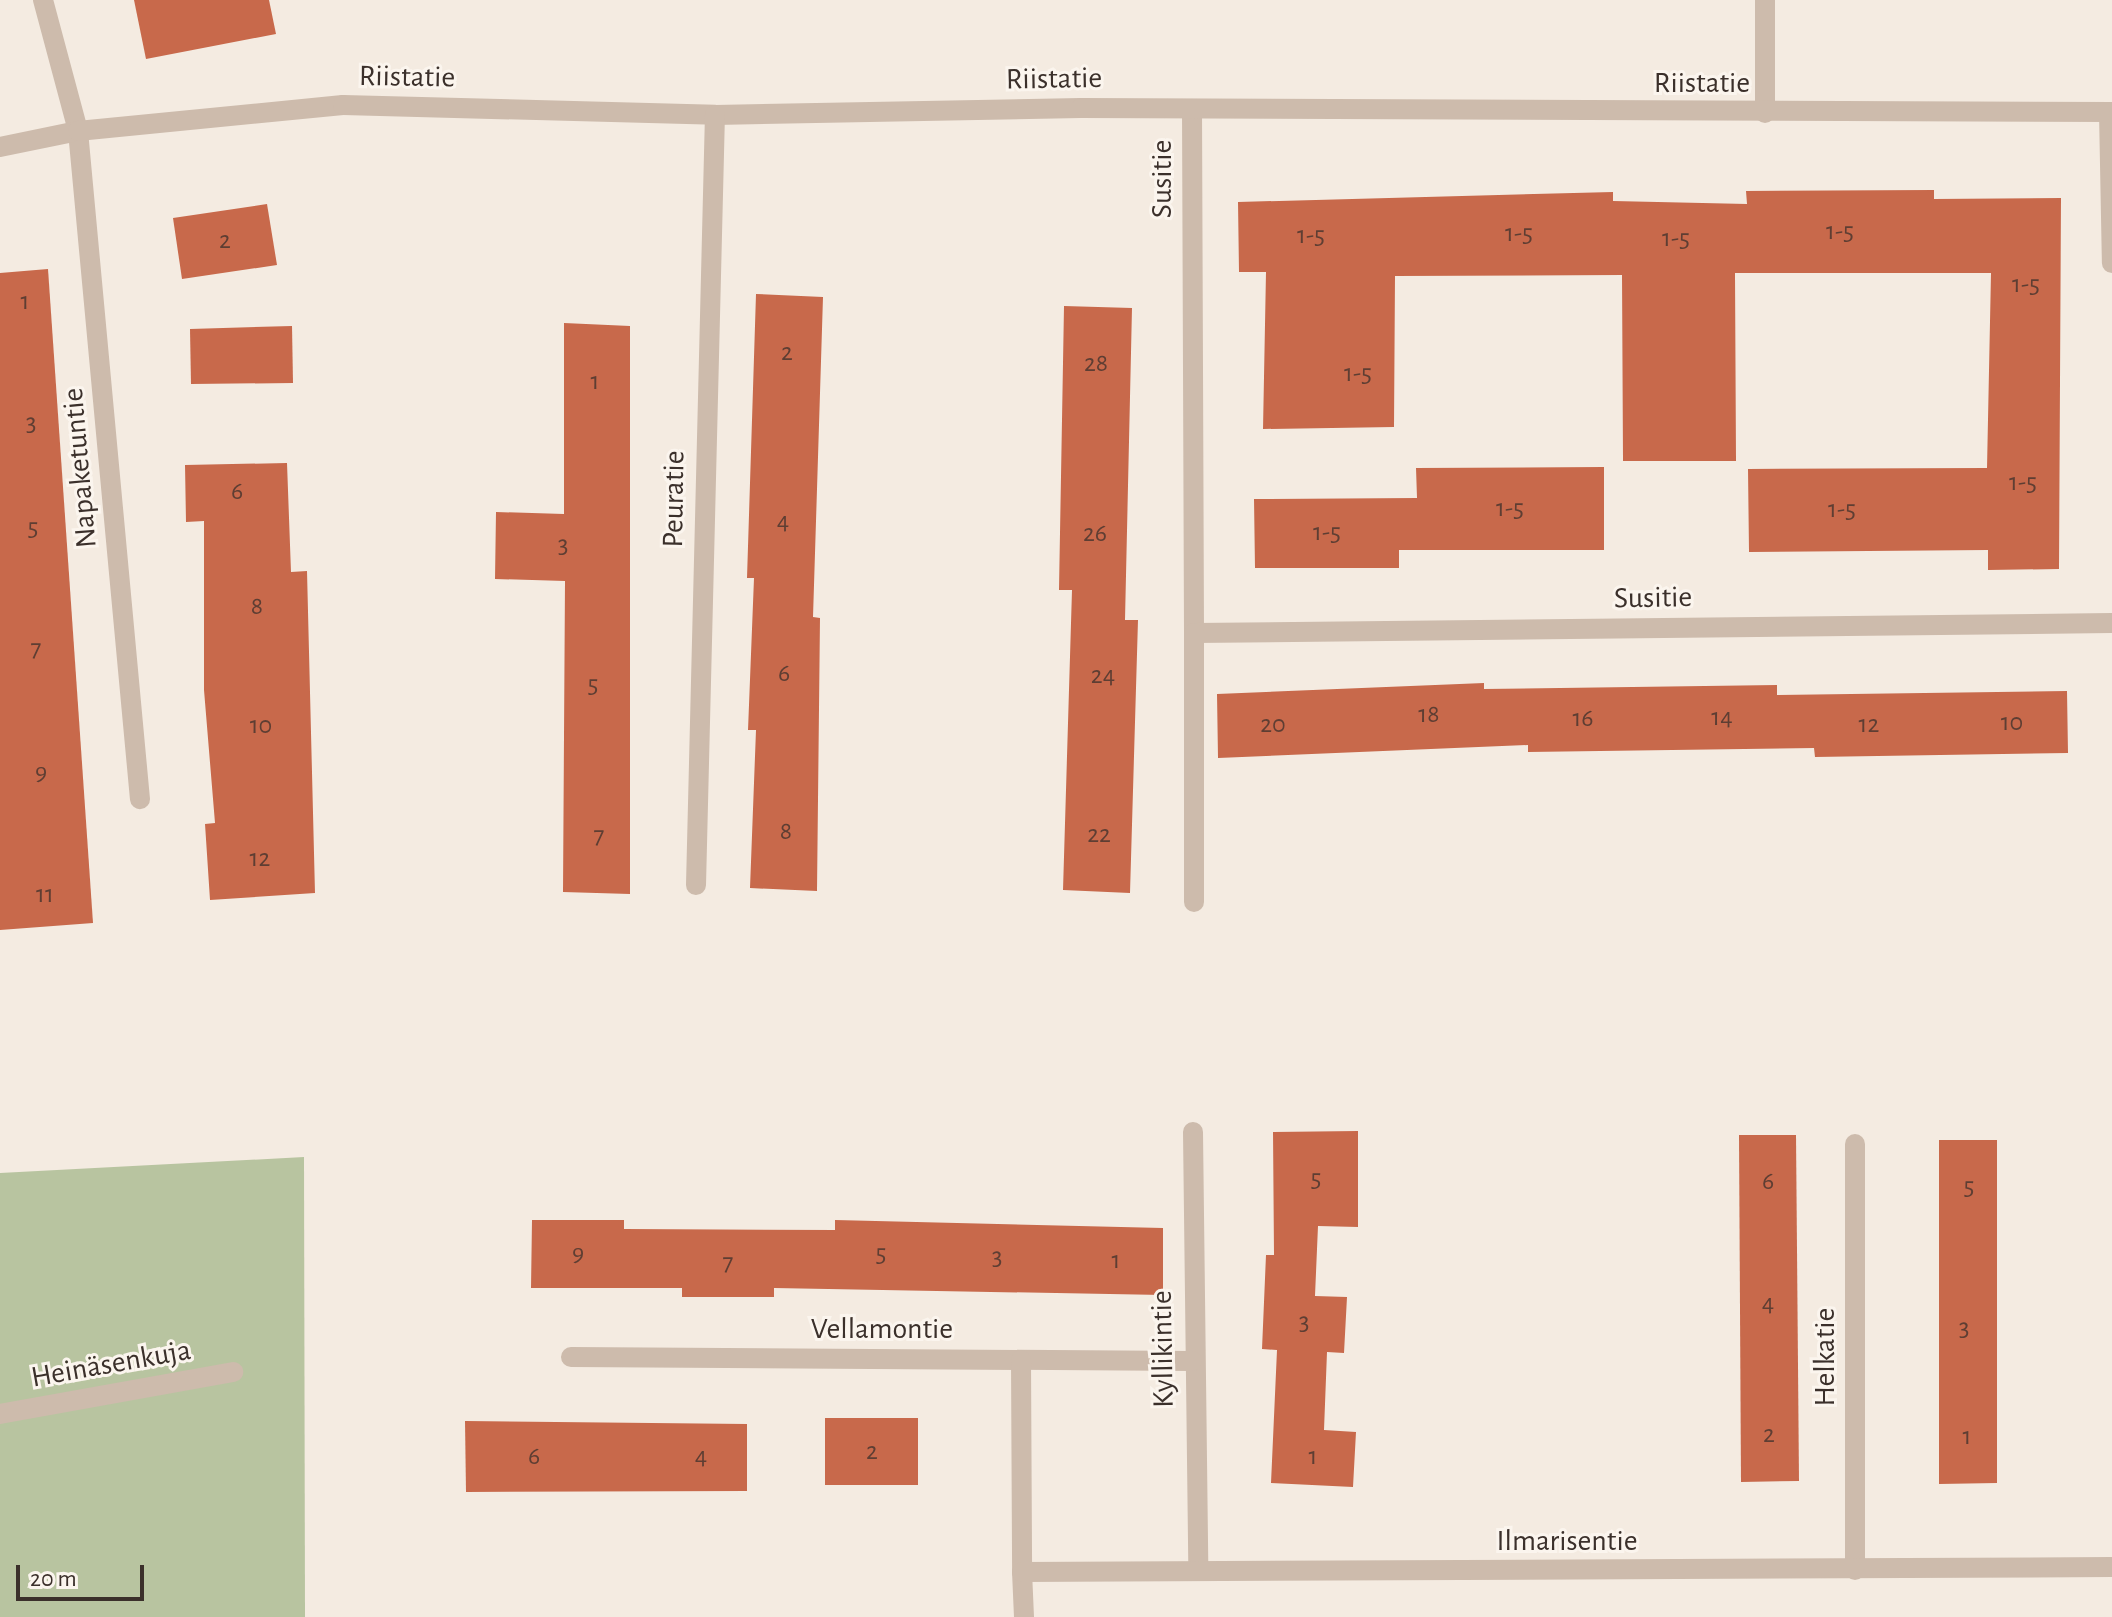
<!DOCTYPE html>
<html>
<head>
<meta charset="utf-8">
<style>
  body { margin:0 }
  #map { position:relative; width:2112px; height:1617px; overflow:hidden; background:#f4ebe1; font-family:"Alegreya Sans",sans-serif }
  div>[style] { position:absolute }
  [style*='--x'] { left:calc(var(--x)*1px); top:calc(var(--y)*1px); width:calc(var(--w)*1px); rotate:calc(var(--a)*1deg) }
  .green>* { inset:0; background:#b8c4a0 }
  .building>* { inset:0; background:#c8694b }
  .minor>* { height:20px; margin:-10px; padding:0 10px; transform-origin:10px; border-radius:10px; background:#cdbbac }
  span { translate:-50% -50%; white-space:nowrap; text-align:center; line-height:1.15; -webkit-text-stroke:6px #fbf5ee; paint-order:stroke }
  .number-label { font-size:26px; color:#5e3e33 }
  .number-label span { -webkit-text-stroke-width:0 }
  .street-label { font-size:30px; color:#3b302b }
  .scale { position:absolute; left:16px; top:1565px; width:128px; height:36px; box-sizing:border-box; border:4px solid #3b302b; border-top:0; padding-left:10px; font-size:24px; line-height:28px; white-space:nowrap; color:#3b302b; -webkit-text-stroke:6px #fbf5ee; paint-order:stroke }
</style>
</head>
<body>
<div id="map">
  <div class="green">
    <div style="clip-path:polygon(304px 1157px,305px 1617px,0 1617px,0 1173px)"></div>
  </div>
  <div class="building">
    <div style="clip-path:polygon(134px 0,269px 0,276px 34px,146px 59px)"></div>
    <div style="clip-path:polygon(1934px 190px,1934px 199px,2061px 198px,2059px 569px,1988px 570px,1988px 550px,1749px 552px,1748px 469px,1987px 468px,1991px 273px,1735px 273px,1736px 461px,1623px 461px,1622px 275px,1395px 276px,1394px 427px,1263px 429px,1266px 272px,1239px 272px,1238px 202px,1613px 192px,1613px 201px,1747px 204px,1746px 191px)"></div>
    <div style="clip-path:polygon(267px 204px,277px 265px,182px 279px,173px 218px)"></div>
    <div style="clip-path:polygon(48px 269px,93px 923px,0 930px,0 273px)"></div>
    <div style="clip-path:polygon(756px 294px,823px 297px,813px 617px,820px 618px,817px 891px,750px 888px,756px 730px,748px 730px,754px 578px,747px 578px)"></div>
    <div style="clip-path:polygon(1064px 306px,1132px 308px,1125px 620px,1138px 620px,1130px 893px,1063px 890px,1072px 590px,1059px 590px)"></div>
    <div style="clip-path:polygon(564px 323px,630px 326px,630px 894px,563px 892px,565px 581px,495px 579px,496px 512px,564px 514px)"></div>
    <div style="clip-path:polygon(292px 326px,293px 383px,191px 384px,190px 329px)"></div>
    <div style="clip-path:polygon(287px 463px,291px 572px,307px 571px,315px 893px,210px 900px,205px 824px,215px 823px,204px 690px,204px 521px,186px 522px,185px 465px)"></div>
    <div style="clip-path:polygon(1604px 467px,1604px 550px,1399px 550px,1399px 568px,1255px 568px,1254px 499px,1417px 498px,1416px 468px)"></div>
    <div style="clip-path:polygon(1484px 683px,1484px 689px,1777px 685px,1777px 695px,2067px 691px,2068px 753px,1815px 757px,1814px 748px,1528px 752px,1528px 745px,1218px 758px,1217px 694px)"></div>
    <div style="clip-path:polygon(1358px 1131px,1358px 1227px,1318px 1226px,1315px 1296px,1347px 1297px,1344px 1353px,1327px 1352px,1324px 1430px,1356px 1432px,1353px 1487px,1271px 1483px,1277px 1350px,1262px 1349px,1266px 1255px,1274px 1255px,1273px 1132px)"></div>
    <div style="clip-path:polygon(1739px 1135px,1796px 1135px,1799px 1481px,1741px 1482px)"></div>
    <div style="clip-path:polygon(1939px 1140px,1997px 1140px,1997px 1483px,1939px 1484px)"></div>
    <div style="clip-path:polygon(532px 1220px,624px 1220px,624px 1229px,835px 1230px,835px 1220px,1163px 1228px,1163px 1295px,774px 1288px,774px 1297px,682px 1297px,682px 1288px,531px 1288px)"></div>
    <div style="clip-path:polygon(825px 1418px,918px 1418px,918px 1485px,825px 1485px)"></div>
    <div style="clip-path:polygon(465px 1421px,747px 1424px,747px 1491px,466px 1492px)"></div>
  </div>
  <div class="minor">
    <div style="--x:43;--y:0;--w:136;--a:75"></div>
    <div style="--x:78;--y:131;--w:671;--a:84.7"></div>
    <div style="--x:1192;--y:109;--w:524;--a:89.78"></div>
    <div style="--x:1194;--y:633;--w:918;--a:-0.62"></div>
    <div style="--x:2109;--y:112;--w:151;--a:88.9"></div>
    <div style="--x:1765;--y:113;--w:113;--a:-90"></div>
    <div style="--x:0;--y:147;--w:80;--a:-11.6"></div>
    <div style="--x:78;--y:131;--w:266;--a:-5.6"></div>
    <div style="--x:343;--y:105;--w:372;--a:1.5"></div>
    <div style="--x:715;--y:115;--w:366;--a:-1.1"></div>
    <div style="--x:1081;--y:108;--w:1031;--a:0.22"></div>
    <div style="--x:696;--y:885;--w:770;--a:-88.59"></div>
    <div style="--x:1194;--y:902;--w:269;--a:-90"></div>
    <div style="--x:1193;--y:1132;--w:433;--a:89.3"></div>
    <div style="--x:1855;--y:1144;--w:426;--a:90"></div>
    <div style="--x:571;--y:1357;--w:621;--a:0.37"></div>
    <div style="--x:1021;--y:1360;--w:212;--a:89.7"></div>
    <div style="--x:0;--y:1414;--w:237;--a:-10.2"></div>
    <div style="--x:1024;--y:1617;--w:45;--a:-92.5"></div>
    <div style="--x:1022;--y:1572;--w:1090;--a:-0.26"></div>
  </div>
  <div class="number-label">
    <span style="left:1840px;top:232px">1-5</span>
    <span style="left:1519px;top:234px">1-5</span>
    <span style="left:1311px;top:236px">1-5</span>
    <span style="left:1676px;top:239px">1-5</span>
    <span style="left:225px;top:241px">2</span>
    <span style="left:2026px;top:285px">1-5</span>
    <span style="left:25px;top:302px">1</span>
    <span style="left:787px;top:353px">2</span>
    <span style="left:1096px;top:364px">28</span>
    <span style="left:1358px;top:374px">1-5</span>
    <span style="left:595px;top:382px">1</span>
    <span style="left:31px;top:424px">3</span>
    <span style="left:2023px;top:483px">1-5</span>
    <span style="left:237px;top:492px">6</span>
    <span style="left:1510px;top:509px">1-5</span>
    <span style="left:1842px;top:510px">1-5</span>
    <span style="left:783px;top:522px">4</span>
    <span style="left:33px;top:528px">5</span>
    <span style="left:1327px;top:533px">1-5</span>
    <span style="left:1095px;top:534px">26</span>
    <span style="left:563px;top:546px">3</span>
    <span style="left:257px;top:607px">8</span>
    <span style="left:36px;top:649px">7</span>
    <span style="left:784px;top:674px">6</span>
    <span style="left:1103px;top:676px">24</span>
    <span style="left:593px;top:685px">5</span>
    <span style="left:1429px;top:715px">18</span>
    <span style="left:1722px;top:718px">14</span>
    <span style="left:1583px;top:719px">16</span>
    <span style="left:2012px;top:723px">10</span>
    <span style="left:1273px;top:725px">20</span>
    <span style="left:1869px;top:725px">12</span>
    <span style="left:261px;top:726px">10</span>
    <span style="left:41px;top:773px">9</span>
    <span style="left:786px;top:832px">8</span>
    <span style="left:1099px;top:835px">22</span>
    <span style="left:599px;top:836px">7</span>
    <span style="left:260px;top:859px">12</span>
    <span style="left:45px;top:895px">11</span>
    <span style="left:1316px;top:1179px">5</span>
    <span style="left:1768px;top:1182px">6</span>
    <span style="left:1969px;top:1187px">5</span>
    <span style="left:578px;top:1254px">9</span>
    <span style="left:881px;top:1254px">5</span>
    <span style="left:997px;top:1258px">3</span>
    <span style="left:1116px;top:1261px">1</span>
    <span style="left:728px;top:1263px">7</span>
    <span style="left:1768px;top:1304px">4</span>
    <span style="left:1304px;top:1323px">3</span>
    <span style="left:1964px;top:1329px">3</span>
    <span style="left:1769px;top:1435px">2</span>
    <span style="left:1967px;top:1437px">1</span>
    <span style="left:872px;top:1452px">2</span>
    <span style="left:534px;top:1457px">6</span>
    <span style="left:701px;top:1457px">4</span>
    <span style="left:1313px;top:1457px">1</span>
  </div>
  <div class="street-label">
    <span style="left:407px;top:77px;rotate:1deg">Riistatie</span>
    <span style="left:1054px;top:79px;rotate:-1deg">Riistatie</span>
    <span style="left:1702px;top:83px">Riistatie</span>
    <span style="left:1162px;top:179px;rotate:-90deg">Susitie</span>
    <span style="left:80px;top:468px;rotate:-95deg">Napaketuntie</span>
    <span style="left:674px;top:499px;rotate:-89deg">Peuratie</span>
    <span style="left:1653px;top:598px;rotate:-1deg">Susitie</span>
    <span style="left:882px;top:1329px">Vellamontie</span>
    <span style="left:1163px;top:1349px;rotate:-91deg">Kyllikintie</span>
    <span style="left:1825px;top:1357px;rotate:-90deg">Helkatie</span>
    <span style="left:111px;top:1364px;rotate:-10deg">Heinäsenkuja</span>
    <span style="left:1567px;top:1541px">Ilmarisentie</span>
  </div>
  <div class="scale">20 m</div>
</div>
</body>
</html>
